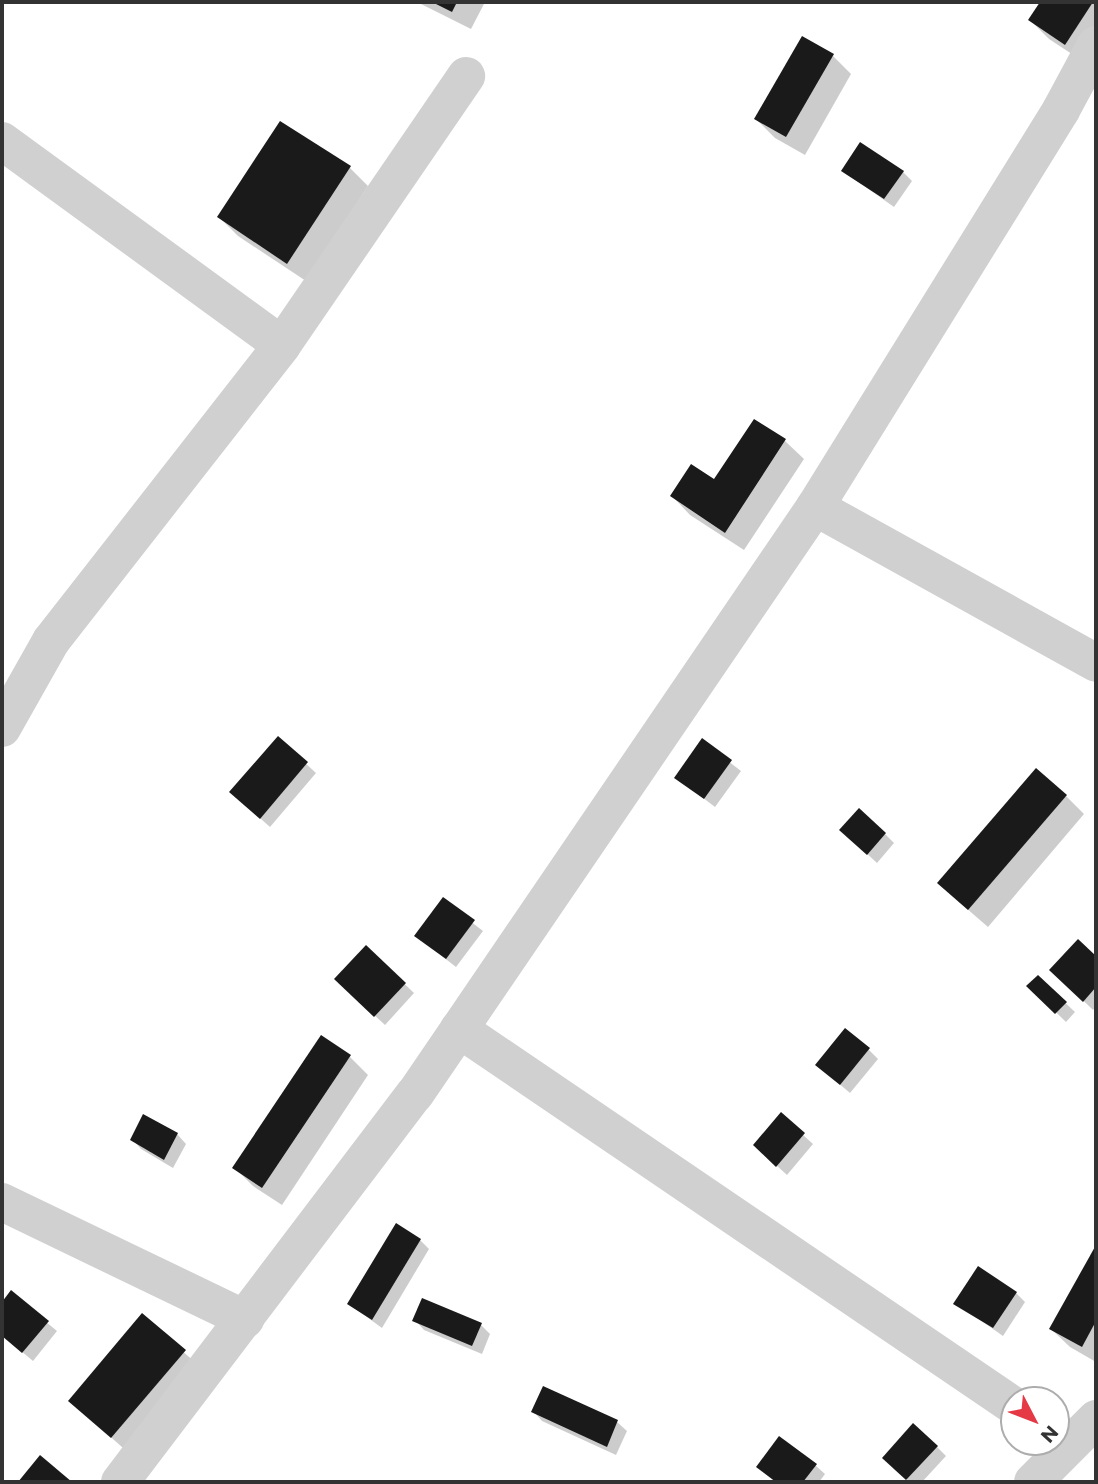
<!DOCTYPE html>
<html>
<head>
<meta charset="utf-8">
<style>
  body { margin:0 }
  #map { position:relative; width:1098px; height:1484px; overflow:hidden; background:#fff; font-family:Montserrat,sans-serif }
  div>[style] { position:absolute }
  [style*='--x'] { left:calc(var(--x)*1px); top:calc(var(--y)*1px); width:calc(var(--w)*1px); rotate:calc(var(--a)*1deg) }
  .shadow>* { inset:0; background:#0003 }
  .building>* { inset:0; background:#1a1a1a }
  .street>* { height:38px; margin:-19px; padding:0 19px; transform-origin:19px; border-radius:19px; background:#d0d0d0 }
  span { translate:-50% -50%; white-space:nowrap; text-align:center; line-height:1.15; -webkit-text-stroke:7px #fff; paint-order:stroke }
  .frame { position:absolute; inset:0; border:4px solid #333; pointer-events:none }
  .north { position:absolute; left:1000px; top:1386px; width:70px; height:70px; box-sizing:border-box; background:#fff; border:2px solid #adadad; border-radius:50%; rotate:132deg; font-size:19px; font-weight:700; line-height:28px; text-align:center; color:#333 }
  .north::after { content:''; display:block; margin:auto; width:24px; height:32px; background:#e63946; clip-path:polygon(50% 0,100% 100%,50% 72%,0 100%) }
</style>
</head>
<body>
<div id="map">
  <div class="shadow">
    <div style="clip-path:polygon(417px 2px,485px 2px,471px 29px)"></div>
    <div style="clip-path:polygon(1042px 2px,1096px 2px,1096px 44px,1084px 62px,1049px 39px,1030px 20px)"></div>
    <div style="clip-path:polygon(833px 56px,851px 74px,805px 155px,775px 138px,756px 119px)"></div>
    <div style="clip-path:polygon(281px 123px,350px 168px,368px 186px,306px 281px,238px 236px,219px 217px)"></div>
    <div style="clip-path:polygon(843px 171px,903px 172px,912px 181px,894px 207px)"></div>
    <div style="clip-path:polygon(755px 421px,785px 441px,804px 459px,744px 550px,690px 515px,672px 496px,715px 482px)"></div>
    <div style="clip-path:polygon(278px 738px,316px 773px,270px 827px,241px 801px)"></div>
    <div style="clip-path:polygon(702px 741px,741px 771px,715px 807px,677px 778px)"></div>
    <div style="clip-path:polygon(1066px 796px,1084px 814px,988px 927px,958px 901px)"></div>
    <div style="clip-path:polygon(885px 834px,894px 843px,877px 863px,851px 839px)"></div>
    <div style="clip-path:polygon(443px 900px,483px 931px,456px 967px,416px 936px)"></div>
    <div style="clip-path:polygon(1078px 942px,1096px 958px,1096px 1006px,1093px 1010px,1052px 970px)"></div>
    <div style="clip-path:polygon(366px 947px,414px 993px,385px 1025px,345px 988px)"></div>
    <div style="clip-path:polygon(1038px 977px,1075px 1012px,1066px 1022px,1029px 986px)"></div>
    <div style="clip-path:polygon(868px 1049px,878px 1059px,850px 1093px,817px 1065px)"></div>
    <div style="clip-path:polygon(350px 1057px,368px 1075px,282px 1205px,253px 1186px,235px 1168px)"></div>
    <div style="clip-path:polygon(781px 1115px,813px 1144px,787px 1175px,764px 1154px)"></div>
    <div style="clip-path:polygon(177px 1134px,186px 1144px,173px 1168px,141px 1149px,132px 1139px)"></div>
    <div style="clip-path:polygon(420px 1240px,429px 1249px,382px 1328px,349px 1304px)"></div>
    <div style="clip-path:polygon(1096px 1248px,1096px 1362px,1070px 1347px,1051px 1329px)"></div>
    <div style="clip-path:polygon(11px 1293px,57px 1331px,33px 1361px,2px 1335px,2px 1305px)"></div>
    <div style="clip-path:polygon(1016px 1293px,1025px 1302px,1003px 1336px,956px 1303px)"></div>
    <div style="clip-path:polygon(142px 1316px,204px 1370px,131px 1455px,70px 1401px)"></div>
    <div style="clip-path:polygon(415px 1320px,481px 1325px,490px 1334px,482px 1354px,424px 1330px)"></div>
    <div style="clip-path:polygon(533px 1411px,617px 1422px,627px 1431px,616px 1455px,542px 1421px)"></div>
    <div style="clip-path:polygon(937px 1447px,946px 1456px,922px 1482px,910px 1482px,893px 1468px)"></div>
    <div style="clip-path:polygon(815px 1465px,825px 1474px,819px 1482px,775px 1482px,758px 1467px)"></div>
  </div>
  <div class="building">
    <div style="clip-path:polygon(432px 2px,457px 2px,452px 12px)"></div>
    <div style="clip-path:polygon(1040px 2px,1093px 2px,1065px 45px,1028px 20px)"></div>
    <div style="clip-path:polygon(802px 36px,834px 54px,786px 137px,754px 119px)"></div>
    <div style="clip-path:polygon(280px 121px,351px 166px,287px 264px,217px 217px)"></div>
    <div style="clip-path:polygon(860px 142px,904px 171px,884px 199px,841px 171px)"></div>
    <div style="clip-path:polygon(754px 419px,786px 439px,725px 533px,670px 496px,691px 464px,714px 479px)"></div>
    <div style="clip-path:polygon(278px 736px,308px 762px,260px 819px,229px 792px)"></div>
    <div style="clip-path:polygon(702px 738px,732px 760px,704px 799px,674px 778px)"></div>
    <div style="clip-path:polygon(1036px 768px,1067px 795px,968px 910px,937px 883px)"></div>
    <div style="clip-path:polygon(859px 808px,886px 833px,867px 855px,839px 830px)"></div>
    <div style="clip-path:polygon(443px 897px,475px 920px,446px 959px,414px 936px)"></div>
    <div style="clip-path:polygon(1078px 939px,1096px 956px,1096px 987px,1083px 1002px,1049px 970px)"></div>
    <div style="clip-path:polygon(366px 945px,406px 983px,374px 1017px,334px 979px)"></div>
    <div style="clip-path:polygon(1038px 975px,1067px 1002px,1055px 1014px,1026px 986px)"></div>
    <div style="clip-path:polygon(845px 1028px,870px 1048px,840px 1085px,815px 1065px)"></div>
    <div style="clip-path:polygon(321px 1035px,351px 1055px,262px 1188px,232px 1168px)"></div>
    <div style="clip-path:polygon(781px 1112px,805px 1133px,776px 1167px,753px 1145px)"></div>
    <div style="clip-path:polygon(143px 1114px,178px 1133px,164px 1160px,130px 1140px)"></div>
    <div style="clip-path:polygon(396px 1223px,421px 1239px,372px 1320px,347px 1304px)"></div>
    <div style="clip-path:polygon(1096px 1245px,1096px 1321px,1082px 1347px,1049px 1329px)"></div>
    <div style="clip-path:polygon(978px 1266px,1017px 1292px,993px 1328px,953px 1304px)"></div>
    <div style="clip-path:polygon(11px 1290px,49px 1321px,22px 1353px,2px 1336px,2px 1302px)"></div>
    <div style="clip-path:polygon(422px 1298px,482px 1323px,472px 1346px,412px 1321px)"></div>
    <div style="clip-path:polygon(142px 1313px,186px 1350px,111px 1438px,68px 1401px)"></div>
    <div style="clip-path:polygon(543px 1386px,618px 1420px,607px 1447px,531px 1412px)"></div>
    <div style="clip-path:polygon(913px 1423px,938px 1446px,906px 1480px,882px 1458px)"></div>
    <div style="clip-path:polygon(779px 1436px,817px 1464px,803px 1482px,776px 1482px,756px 1467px)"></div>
    <div style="clip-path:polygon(40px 1455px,72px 1482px,18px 1482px)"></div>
  </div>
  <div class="street">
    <div style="--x:2;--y:141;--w:346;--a:36.1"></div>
    <div style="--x:815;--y:507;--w:321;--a:29"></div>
    <div style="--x:2;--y:728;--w:100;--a:-60.6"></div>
    <div style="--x:51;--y:641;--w:375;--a:-52"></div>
    <div style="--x:282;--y:345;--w:326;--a:-55.6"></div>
    <div style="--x:459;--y:1029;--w:671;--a:34.19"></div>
    <div style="--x:2;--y:1202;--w:270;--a:25.7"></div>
    <div style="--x:120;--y:1482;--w:487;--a:-52.8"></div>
    <div style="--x:415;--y:1094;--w:710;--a:-55.73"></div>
    <div style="--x:815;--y:507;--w:467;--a:-58.2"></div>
    <div style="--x:1061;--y:110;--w:74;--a:-61.7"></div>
    <div style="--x:1033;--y:1482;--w:89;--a:-45"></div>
  </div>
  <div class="frame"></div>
  <div class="north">N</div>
</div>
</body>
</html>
